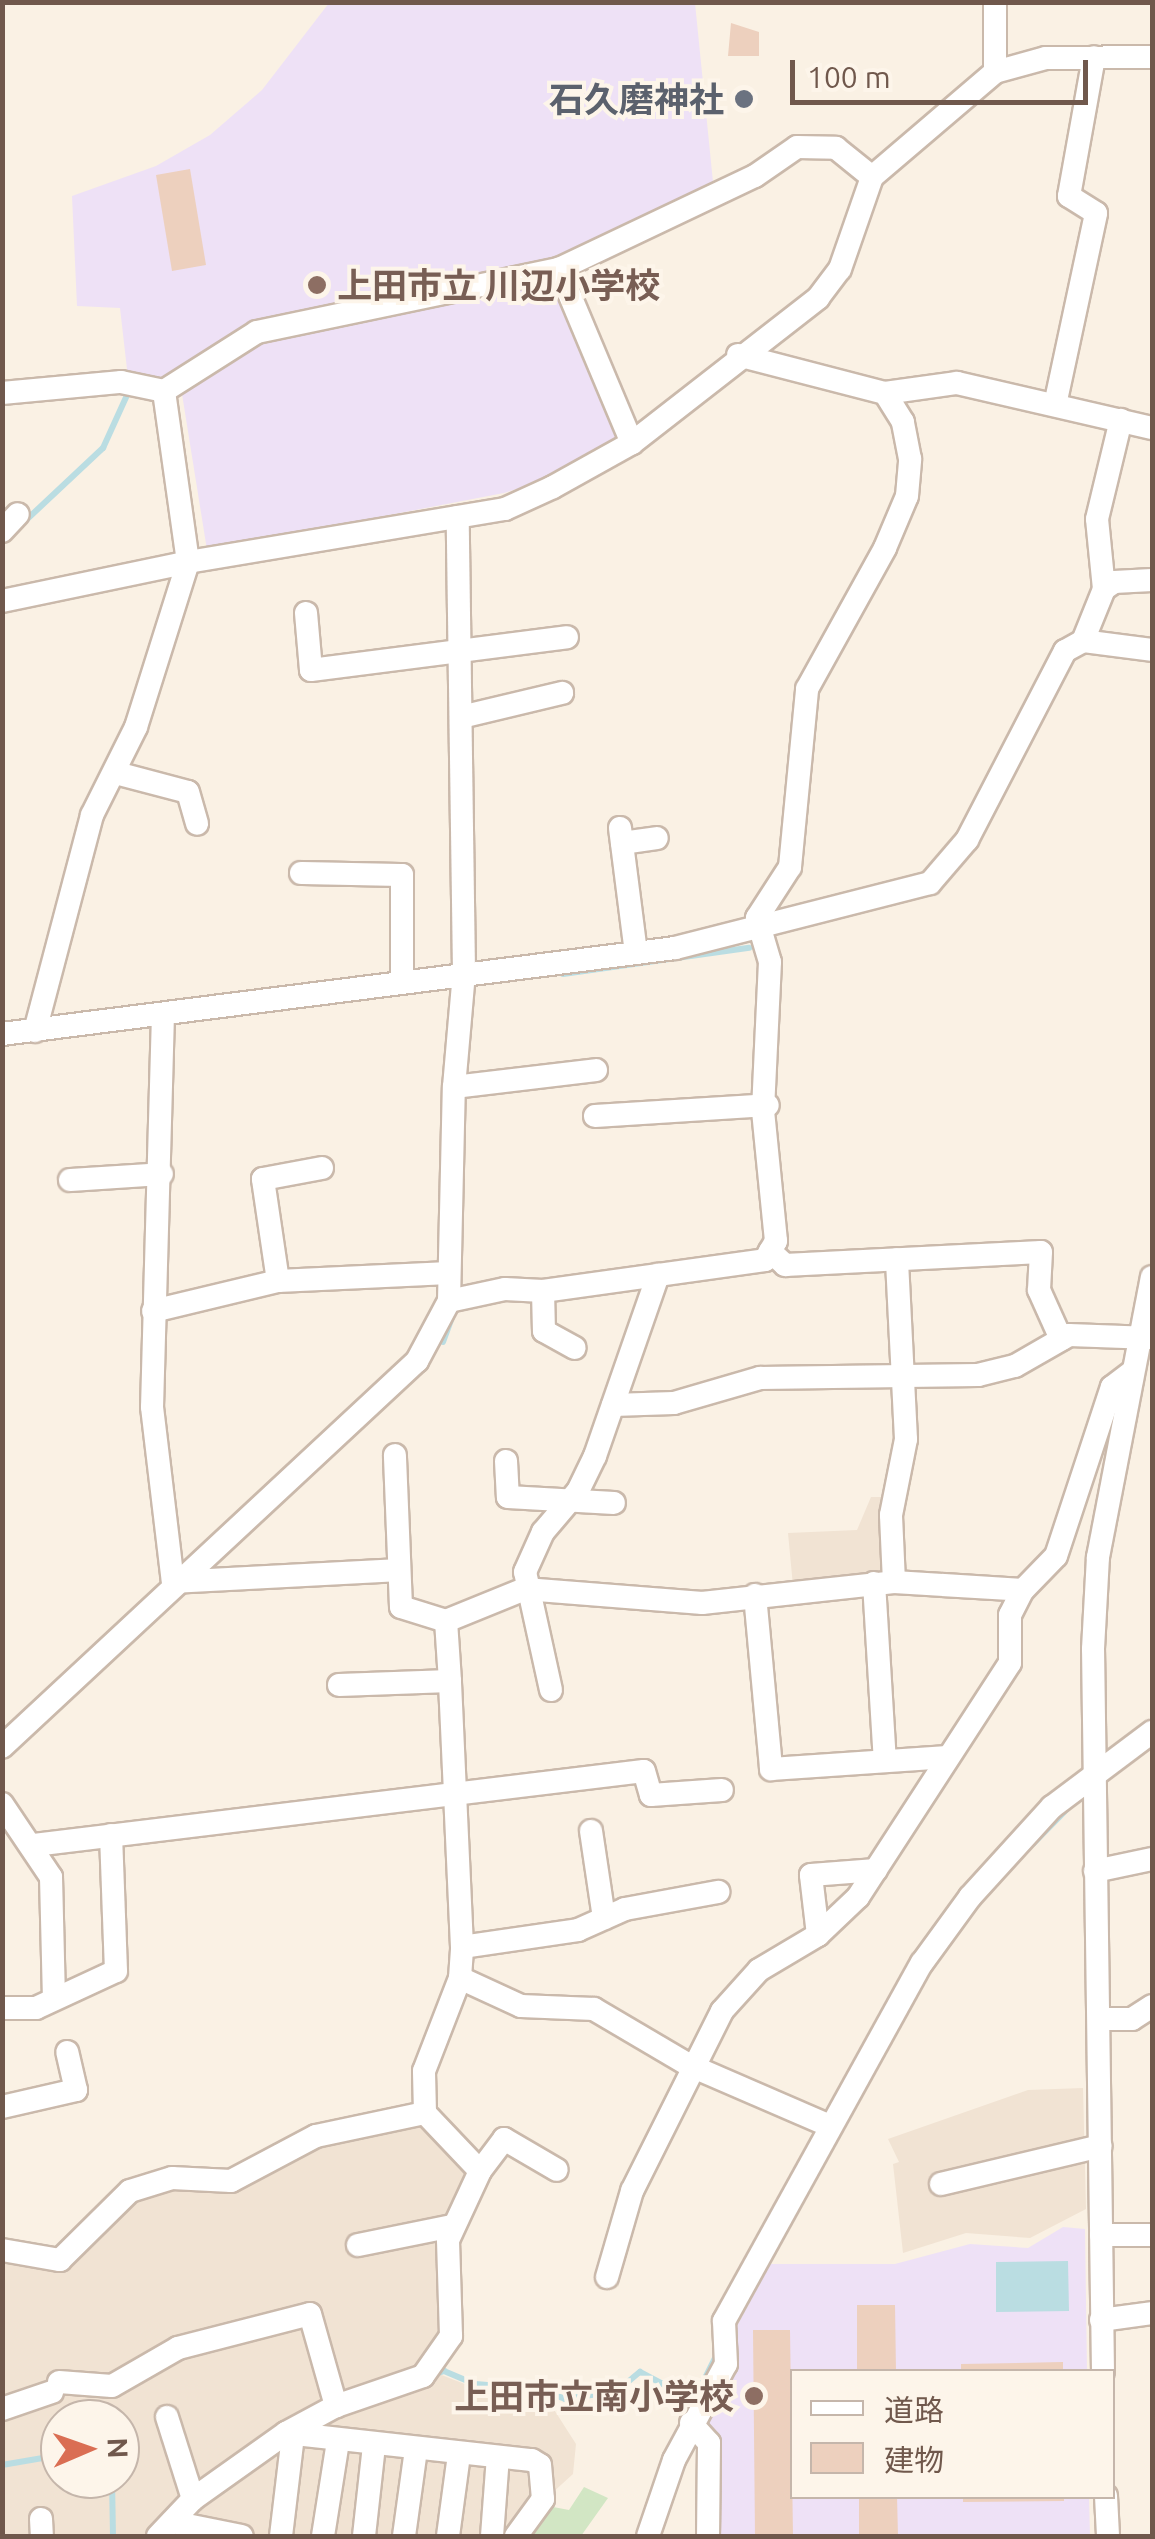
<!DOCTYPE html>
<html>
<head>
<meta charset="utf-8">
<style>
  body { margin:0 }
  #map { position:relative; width:1155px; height:2539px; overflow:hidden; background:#faf1e4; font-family:Ubuntu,"Noto Sans JP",sans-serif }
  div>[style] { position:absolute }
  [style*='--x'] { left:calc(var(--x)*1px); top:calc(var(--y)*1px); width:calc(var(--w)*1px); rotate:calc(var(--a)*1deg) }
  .residential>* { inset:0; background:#f1e3d3 }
  .education>* { inset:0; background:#eee1f6 }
  .green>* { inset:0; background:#d2e6c4 }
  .water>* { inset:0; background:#badde2 }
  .stream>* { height:6px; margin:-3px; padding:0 3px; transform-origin:3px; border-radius:3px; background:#badde2 }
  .building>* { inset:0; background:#edd0be }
  .roads { filter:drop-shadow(2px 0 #cab9ab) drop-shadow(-2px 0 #cab9ab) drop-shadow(0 2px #cab9ab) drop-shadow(0 -2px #cab9ab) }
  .minor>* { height:22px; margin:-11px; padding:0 11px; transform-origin:11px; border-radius:11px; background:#fff }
  .dots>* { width:28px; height:28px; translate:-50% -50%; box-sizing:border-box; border:5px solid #fdf5ea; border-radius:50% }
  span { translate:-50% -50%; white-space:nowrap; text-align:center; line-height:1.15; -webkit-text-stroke:8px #fdf5ea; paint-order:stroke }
  .worship-label { font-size:35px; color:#5b616d; font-weight:700 }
  .right { translate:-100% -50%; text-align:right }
  .education-label { font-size:35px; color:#785e54; font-weight:700 }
  .left { translate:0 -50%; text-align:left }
  .frame { position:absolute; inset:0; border:5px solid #70584c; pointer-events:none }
  .legend { position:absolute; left:790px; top:2369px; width:325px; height:130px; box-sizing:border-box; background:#fdf5ea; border:2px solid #c5b6ab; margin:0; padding:12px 18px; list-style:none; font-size:30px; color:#70584c }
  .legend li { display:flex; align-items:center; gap:20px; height:50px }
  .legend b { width:50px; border:2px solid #c5b6ab }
  .north { position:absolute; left:40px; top:2399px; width:100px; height:100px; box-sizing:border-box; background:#fdf5ea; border:2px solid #c5b6ab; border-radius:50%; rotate:88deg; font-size:28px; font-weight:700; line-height:40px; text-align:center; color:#70584c }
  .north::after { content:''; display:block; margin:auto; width:35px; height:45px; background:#da6e53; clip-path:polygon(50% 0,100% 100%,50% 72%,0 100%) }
  .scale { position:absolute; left:790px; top:60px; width:298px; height:45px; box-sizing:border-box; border:5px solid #70584c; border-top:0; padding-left:12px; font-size:30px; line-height:35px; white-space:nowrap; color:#70584c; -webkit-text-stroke:8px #fdf5ea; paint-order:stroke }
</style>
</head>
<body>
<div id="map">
  <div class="residential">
    <div style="clip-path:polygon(871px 1497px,887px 1497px,885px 1579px,793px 1586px,788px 1533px,857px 1530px)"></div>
    <div style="clip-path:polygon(1083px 2088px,1086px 2209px,1030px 2238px,966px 2233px,903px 2253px,893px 2164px,899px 2162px,888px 2139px,1028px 2090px)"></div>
    <div style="clip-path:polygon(evenodd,423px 2122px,471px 2169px,451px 2223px,447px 2335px,418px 2371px,283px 2424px,196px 2480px,148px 2536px,3px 2536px,3px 2258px,48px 2269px,131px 2200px,170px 2186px,226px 2189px,310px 2145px,423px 2122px,60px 2419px,120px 2419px,120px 2479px,60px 2479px,60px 2419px)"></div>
    <div style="clip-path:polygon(439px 2374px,475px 2388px,533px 2395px,553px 2408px,576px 2444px,573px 2474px,551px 2494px,528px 2536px,175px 2536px,218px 2493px,277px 2450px,358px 2407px,410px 2392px)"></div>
  </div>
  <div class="education">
    <div style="clip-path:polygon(329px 3px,695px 3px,713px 182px,564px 259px,622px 438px,551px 478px,504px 493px,207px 550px,182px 394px,128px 378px,120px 308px,77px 306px,72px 196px,156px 166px,210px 135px,262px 90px)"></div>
    <div style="clip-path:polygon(1063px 2227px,1085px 2229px,1087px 2371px,792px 2372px,792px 2496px,1089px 2497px,1090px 2536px,713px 2536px,701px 2420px,731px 2337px,770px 2264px,895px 2264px,970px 2244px,1028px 2248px)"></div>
  </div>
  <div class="green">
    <div style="clip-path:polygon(584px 2487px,608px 2498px,581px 2536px,528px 2536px,548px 2506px,569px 2510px)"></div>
  </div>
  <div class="water">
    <div style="clip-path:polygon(1068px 2261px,1069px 2311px,996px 2312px,996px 2262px)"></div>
  </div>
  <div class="stream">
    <div style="--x:23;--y:523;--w:110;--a:-43.2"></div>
    <div style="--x:103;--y:448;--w:58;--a:-65.6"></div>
    <div style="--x:563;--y:974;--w:188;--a:-8"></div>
    <div style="--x:443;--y:1342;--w:32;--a:-70"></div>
    <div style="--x:1033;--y:1844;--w:50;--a:-45.8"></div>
    <div style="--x:436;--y:2374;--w:9;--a:-21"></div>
    <div style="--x:444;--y:2371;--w:34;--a:23"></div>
    <div style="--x:475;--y:2384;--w:63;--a:4.5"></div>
    <div style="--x:538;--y:2389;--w:29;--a:20"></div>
    <div style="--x:565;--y:2399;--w:53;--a:-8.7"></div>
    <div style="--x:617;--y:2391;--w:30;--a:-40"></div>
    <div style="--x:640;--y:2372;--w:60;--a:27.8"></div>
    <div style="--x:689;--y:2410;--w:63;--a:-63.4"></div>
    <div style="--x:2;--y:2465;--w:59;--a:-9.8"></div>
    <div style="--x:112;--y:2479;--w:57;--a:89"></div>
  </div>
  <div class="building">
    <div style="clip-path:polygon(731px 23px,759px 32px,759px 56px,728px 56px)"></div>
    <div style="clip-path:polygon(190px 169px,206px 265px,172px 271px,156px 175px)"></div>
    <div style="clip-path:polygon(857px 2305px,895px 2305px,896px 2372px,857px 2372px)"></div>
    <div style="clip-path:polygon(753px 2330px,790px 2330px,793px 2536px,755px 2536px)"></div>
    <div style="clip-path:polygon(1063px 2362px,1063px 2372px,961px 2372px,961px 2364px)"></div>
    <div style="clip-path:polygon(859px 2496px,897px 2496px,898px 2536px,859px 2536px)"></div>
    <div style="clip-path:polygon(963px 2496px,1064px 2496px,1064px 2501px,963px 2502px)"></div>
  </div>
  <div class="roads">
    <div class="minor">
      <div style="--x:995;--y:72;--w:70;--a:-90"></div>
      <div style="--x:738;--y:355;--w:152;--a:14.5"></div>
      <div style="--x:885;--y:393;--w:73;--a:-7.9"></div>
      <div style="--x:957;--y:383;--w:200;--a:13"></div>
      <div style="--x:2;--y:393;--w:120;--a:-5.3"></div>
      <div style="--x:121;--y:382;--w:44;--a:11.8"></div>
      <div style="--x:164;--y:391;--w:110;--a:-32.4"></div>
      <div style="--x:257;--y:332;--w:309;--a:-11.8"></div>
      <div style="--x:1055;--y:405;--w:196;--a:-77.9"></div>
      <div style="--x:1096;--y:213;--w:32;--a:-148"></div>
      <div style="--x:1069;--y:196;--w:141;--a:-79.8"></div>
      <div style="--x:632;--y:443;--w:189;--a:-112.8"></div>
      <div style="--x:559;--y:269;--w:217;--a:-25.4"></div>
      <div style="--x:755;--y:176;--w:51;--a:-34.6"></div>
      <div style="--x:797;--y:147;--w:39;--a:1"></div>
      <div style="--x:836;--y:148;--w:46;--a:38.9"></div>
      <div style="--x:2;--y:531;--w:23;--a:-47"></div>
      <div style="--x:1104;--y:589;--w:70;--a:-95.7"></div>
      <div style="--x:1097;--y:519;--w:102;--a:-76.4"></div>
      <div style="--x:2;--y:601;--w:190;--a:-11.8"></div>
      <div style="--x:188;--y:562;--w:321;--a:-9.5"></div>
      <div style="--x:505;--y:509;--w:53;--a:-24.6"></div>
      <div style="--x:553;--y:487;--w:90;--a:-29.1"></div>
      <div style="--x:632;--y:443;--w:236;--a:-37.9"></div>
      <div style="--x:818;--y:298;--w:36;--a:-53"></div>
      <div style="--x:840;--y:269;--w:97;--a:-70.8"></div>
      <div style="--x:872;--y:177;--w:162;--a:-40.5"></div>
      <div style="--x:995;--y:72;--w:53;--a:-15.4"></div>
      <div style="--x:1046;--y:58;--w:106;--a:-0.5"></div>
      <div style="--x:306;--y:613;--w:57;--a:85"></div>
      <div style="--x:311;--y:670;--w:258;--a:-7.3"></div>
      <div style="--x:1083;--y:641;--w:56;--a:-68"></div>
      <div style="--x:1104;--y:589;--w:12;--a:-35"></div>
      <div style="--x:1114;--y:582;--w:38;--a:-3"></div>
      <div style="--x:461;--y:717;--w:104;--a:-13.4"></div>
      <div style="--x:116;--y:773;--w:74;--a:14.8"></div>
      <div style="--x:188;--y:792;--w:33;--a:74"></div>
      <div style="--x:620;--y:828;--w:126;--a:82.7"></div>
      <div style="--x:622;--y:843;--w:35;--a:-8"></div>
      <div style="--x:301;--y:873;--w:101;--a:1.1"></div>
      <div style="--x:402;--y:875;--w:106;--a:90"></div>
      <div style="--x:163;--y:1014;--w:393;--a:91.6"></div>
      <div style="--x:152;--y:1407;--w:176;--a:83.2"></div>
      <div style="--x:35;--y:1031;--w:223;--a:-75.2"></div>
      <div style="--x:92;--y:815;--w:98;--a:-63.4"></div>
      <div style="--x:136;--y:727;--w:173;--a:-72.5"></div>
      <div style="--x:188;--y:562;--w:173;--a:-98"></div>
      <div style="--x:2;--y:1034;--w:678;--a:-7.28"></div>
      <div style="--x:675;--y:948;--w:263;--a:-14.3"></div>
      <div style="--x:930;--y:883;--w:57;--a:-49.3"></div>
      <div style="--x:967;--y:840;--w:213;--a:-62.6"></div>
      <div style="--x:1065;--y:651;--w:21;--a:-29"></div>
      <div style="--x:1083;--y:641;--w:70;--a:7.4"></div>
      <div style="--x:454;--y:1087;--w:143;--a:-6.8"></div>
      <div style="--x:595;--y:1116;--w:173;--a:-3.6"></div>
      <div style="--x:70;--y:1180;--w:92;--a:-3.7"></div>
      <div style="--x:770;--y:1251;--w:21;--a:43"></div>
      <div style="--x:785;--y:1265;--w:256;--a:-2.9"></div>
      <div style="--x:1041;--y:1252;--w:38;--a:93"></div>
      <div style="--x:1039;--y:1290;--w:54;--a:65.8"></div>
      <div style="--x:278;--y:1281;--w:103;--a:-98.4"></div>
      <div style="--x:263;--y:1179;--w:60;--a:-10.6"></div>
      <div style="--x:543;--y:1291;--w:40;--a:88.6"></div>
      <div style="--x:544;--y:1331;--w:35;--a:29"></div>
      <div style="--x:449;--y:1301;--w:57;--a:-12.1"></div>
      <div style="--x:505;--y:1289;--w:38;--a:3"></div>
      <div style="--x:543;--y:1291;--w:224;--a:-7.9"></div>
      <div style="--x:765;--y:1260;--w:22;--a:-60"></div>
      <div style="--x:776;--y:1241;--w:132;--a:-95.7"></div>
      <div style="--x:763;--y:1110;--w:148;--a:-87.3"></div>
      <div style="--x:770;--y:962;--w:46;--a:-106.5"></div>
      <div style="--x:757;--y:918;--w:61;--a:-57.1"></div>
      <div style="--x:790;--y:867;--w:179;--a:-84.5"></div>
      <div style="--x:807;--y:689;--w:161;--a:-61"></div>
      <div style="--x:885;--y:548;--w:56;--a:-67.1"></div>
      <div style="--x:907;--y:496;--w:37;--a:-85"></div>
      <div style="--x:910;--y:459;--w:38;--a:-101"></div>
      <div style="--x:903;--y:422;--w:34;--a:-122"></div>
      <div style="--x:153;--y:1311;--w:129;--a:-13.5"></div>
      <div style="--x:278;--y:1281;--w:171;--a:-2.7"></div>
      <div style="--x:613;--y:1405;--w:61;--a:-1.9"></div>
      <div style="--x:674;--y:1403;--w:90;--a:-16.2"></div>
      <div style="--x:760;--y:1378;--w:218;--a:-0.8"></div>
      <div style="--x:978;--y:1375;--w:38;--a:-14"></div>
      <div style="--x:1015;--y:1366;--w:62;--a:-29.9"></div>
      <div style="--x:1069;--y:1335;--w:83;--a:2.1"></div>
      <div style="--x:506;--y:1461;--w:36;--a:87"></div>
      <div style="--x:508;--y:1497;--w:106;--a:3.2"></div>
      <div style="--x:173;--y:1582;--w:226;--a:-3"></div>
      <div style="--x:894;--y:1582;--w:67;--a:-92.6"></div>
      <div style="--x:891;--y:1515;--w:77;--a:-78.8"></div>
      <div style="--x:906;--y:1439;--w:180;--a:-92.9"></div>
      <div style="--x:874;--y:1583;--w:178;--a:86.5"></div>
      <div style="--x:755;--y:1595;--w:175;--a:84.7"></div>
      <div style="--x:771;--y:1769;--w:177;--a:-3.9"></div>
      <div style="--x:446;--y:1621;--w:85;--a:-22.1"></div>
      <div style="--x:525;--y:1589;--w:178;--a:4.5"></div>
      <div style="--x:702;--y:1603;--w:193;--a:-6.2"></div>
      <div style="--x:894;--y:1582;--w:129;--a:3.5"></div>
      <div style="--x:1023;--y:1590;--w:47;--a:-45.9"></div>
      <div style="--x:1056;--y:1556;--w:178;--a:-71.7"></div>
      <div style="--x:1112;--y:1387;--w:26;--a:-37"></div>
      <div style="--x:339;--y:1685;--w:111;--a:-2.1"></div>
      <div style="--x:551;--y:1690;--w:121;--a:-102.4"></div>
      <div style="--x:525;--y:1572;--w:44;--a:-65.8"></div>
      <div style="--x:543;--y:1532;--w:54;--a:-49.5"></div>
      <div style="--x:578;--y:1491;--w:39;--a:-64"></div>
      <div style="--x:595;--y:1456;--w:192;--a:-70.8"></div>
      <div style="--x:2;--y:1747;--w:567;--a:-42.93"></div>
      <div style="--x:417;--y:1361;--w:68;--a:-61.9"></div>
      <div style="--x:449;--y:1301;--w:214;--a:-88.7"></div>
      <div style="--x:454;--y:1087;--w:115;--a:-85"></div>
      <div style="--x:464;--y:972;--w:455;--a:-90.8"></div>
      <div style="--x:2;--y:1804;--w:88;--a:56.1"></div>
      <div style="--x:51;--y:1877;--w:122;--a:88.6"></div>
      <div style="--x:591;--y:1831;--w:88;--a:81.5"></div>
      <div style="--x:34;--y:1845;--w:614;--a:-6.92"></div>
      <div style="--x:644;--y:1771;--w:25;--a:74"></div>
      <div style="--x:651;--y:1795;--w:71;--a:-4"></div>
      <div style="--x:1095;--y:1871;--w:58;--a:-11.9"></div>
      <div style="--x:818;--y:1935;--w:60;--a:-96.7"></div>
      <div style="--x:811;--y:1875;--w:65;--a:-4.4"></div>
      <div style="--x:462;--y:1947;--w:117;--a:-8.3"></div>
      <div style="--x:578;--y:1930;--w:51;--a:-24.1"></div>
      <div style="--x:625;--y:1909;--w:95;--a:-10.4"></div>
      <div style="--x:460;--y:1978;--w:67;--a:24.7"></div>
      <div style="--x:521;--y:2006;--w:73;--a:2.4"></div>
      <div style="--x:594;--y:2009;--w:110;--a:30.5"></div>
      <div style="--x:689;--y:2065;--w:154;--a:23.4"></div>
      <div style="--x:2;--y:2008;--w:34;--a:0"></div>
      <div style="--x:36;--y:2008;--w:88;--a:-24.8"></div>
      <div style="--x:116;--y:1971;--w:136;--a:-92.1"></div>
      <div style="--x:1099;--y:2019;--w:33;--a:0"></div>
      <div style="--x:1132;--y:2019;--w:24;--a:-33"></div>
      <div style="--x:2;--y:2107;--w:76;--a:-12.9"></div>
      <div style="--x:76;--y:2090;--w:39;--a:-103"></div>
      <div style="--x:480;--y:2171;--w:40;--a:-53"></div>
      <div style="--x:504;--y:2139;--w:61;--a:30.3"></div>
      <div style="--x:941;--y:2184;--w:164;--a:-13.4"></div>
      <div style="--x:1101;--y:2235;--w:51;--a:0"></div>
      <div style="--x:358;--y:2245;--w:96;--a:-11.4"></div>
      <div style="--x:2;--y:2250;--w:59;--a:9.8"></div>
      <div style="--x:60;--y:2260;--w:98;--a:-44.6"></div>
      <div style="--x:130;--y:2191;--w:44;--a:-17.2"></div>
      <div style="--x:172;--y:2178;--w:59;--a:2.9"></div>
      <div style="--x:231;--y:2181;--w:96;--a:-27.9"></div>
      <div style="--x:316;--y:2136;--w:111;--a:-11.9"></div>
      <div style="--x:607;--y:2277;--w:90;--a:-73.8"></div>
      <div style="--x:632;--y:2191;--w:201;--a:-63.4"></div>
      <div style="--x:722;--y:2011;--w:55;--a:-47.9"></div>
      <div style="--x:759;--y:1970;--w:69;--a:-30.7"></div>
      <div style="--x:818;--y:1935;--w:55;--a:-43.5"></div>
      <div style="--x:858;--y:1897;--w:279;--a:-57"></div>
      <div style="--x:1010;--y:1663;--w:48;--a:-90"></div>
      <div style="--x:1010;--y:1615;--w:28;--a:-63"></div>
      <div style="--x:1101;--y:2320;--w:51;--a:-7.8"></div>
      <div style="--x:1103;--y:2372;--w:723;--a:-90.79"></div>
      <div style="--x:1093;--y:1649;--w:92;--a:-86.9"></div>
      <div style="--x:1098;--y:1557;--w:285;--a:-79.1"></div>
      <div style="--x:59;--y:2382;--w:53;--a:4.3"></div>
      <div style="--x:112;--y:2386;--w:76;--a:-29.9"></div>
      <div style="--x:178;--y:2348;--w:136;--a:-14.4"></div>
      <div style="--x:310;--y:2314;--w:96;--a:74.2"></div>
      <div style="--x:2;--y:2409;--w:53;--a:-18.8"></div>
      <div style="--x:167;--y:2417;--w:86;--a:72.4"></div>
      <div style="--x:691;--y:2423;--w:27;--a:48"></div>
      <div style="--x:709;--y:2443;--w:93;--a:90.6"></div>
      <div style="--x:286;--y:2433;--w:247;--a:6.3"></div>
      <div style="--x:532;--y:2460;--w:9;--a:32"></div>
      <div style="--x:540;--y:2465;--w:34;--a:85"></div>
      <div style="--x:543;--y:2499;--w:46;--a:126.1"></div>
      <div style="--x:1106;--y:2496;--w:40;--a:87.1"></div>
      <div style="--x:41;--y:2519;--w:17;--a:87"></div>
      <div style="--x:172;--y:2522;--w:71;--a:11.3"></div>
      <div style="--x:158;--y:2536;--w:51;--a:-46.6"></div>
      <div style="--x:193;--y:2499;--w:114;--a:-35.4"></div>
      <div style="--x:286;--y:2433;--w:57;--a:-28.4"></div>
      <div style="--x:336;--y:2406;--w:92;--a:-19"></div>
      <div style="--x:423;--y:2376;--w:49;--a:-55"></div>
      <div style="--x:451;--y:2336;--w:96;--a:-91.8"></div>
      <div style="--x:448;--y:2240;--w:76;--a:-65.1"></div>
      <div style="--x:480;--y:2171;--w:80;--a:-133.5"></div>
      <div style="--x:425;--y:2113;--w:42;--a:-91.4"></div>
      <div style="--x:424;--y:2071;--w:100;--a:-68.8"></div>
      <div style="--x:460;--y:1978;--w:31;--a:-86"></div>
      <div style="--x:462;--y:1947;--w:266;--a:-92.6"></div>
      <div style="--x:450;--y:1681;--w:60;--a:-93.8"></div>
      <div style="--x:446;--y:1621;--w:47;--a:-162.7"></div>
      <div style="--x:401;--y:1607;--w:152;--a:-92.3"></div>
      <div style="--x:281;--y:2536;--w:102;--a:-83.2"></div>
      <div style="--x:323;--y:2536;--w:96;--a:-81"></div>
      <div style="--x:364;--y:2536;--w:92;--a:-83.7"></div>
      <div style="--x:404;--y:2536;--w:87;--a:-82.1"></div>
      <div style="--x:448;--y:2536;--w:82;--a:-82.3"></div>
      <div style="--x:492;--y:2536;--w:79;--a:-85.7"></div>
      <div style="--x:648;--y:2536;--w:80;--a:-71.1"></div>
      <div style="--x:674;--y:2460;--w:109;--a:-61.6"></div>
      <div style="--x:726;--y:2364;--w:43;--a:-92.7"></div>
      <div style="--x:724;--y:2321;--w:409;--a:-61.1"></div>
      <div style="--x:922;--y:1963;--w:82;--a:-54"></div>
      <div style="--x:970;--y:1897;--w:122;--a:-47.7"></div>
      <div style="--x:1052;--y:1807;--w:125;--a:-36.9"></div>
    </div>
  </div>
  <div class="dots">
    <div style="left:744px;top:99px;background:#6b7280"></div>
    <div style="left:317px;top:285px;background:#8d6e63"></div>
    <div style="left:754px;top:2396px;background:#8d6e63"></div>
  </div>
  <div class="worship-label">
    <span class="right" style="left:724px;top:99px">石久磨神社</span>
  </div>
  <div class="education-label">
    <span class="left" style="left:337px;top:285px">上田市立 川辺小学校</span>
    <span class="right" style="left:734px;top:2396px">上田市立南小学校</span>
  </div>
  <div class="frame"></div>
  <ul class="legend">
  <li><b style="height:12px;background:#fff"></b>道路</li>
  <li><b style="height:28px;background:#edd0be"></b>建物</li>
  </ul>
  <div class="north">N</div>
  <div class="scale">100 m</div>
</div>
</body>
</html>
